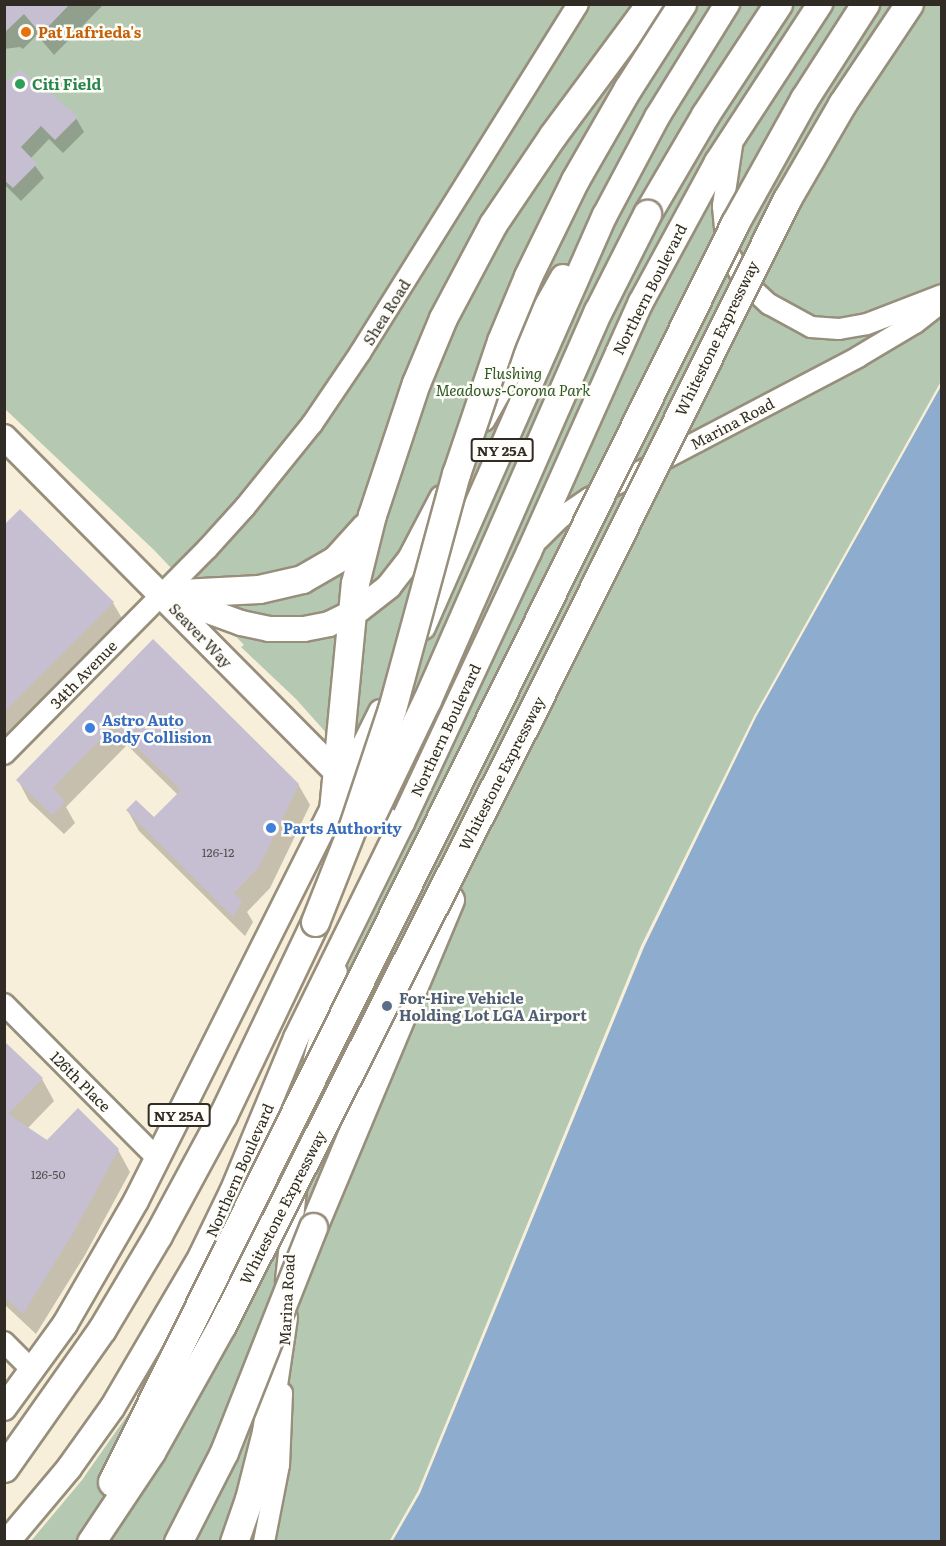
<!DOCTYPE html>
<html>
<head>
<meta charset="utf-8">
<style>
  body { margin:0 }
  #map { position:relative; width:946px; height:1546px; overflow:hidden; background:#f8efda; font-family:Literata,serif }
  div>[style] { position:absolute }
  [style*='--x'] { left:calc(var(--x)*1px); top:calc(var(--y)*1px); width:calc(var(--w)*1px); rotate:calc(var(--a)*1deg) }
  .green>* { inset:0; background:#b5c8b1 }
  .water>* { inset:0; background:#8dacce }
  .pier>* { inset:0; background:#f8efda }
  .shadow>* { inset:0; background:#0003 }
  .building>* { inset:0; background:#c6bfd2 }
  .roads { filter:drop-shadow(2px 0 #978e7c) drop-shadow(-2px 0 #978e7c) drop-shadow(0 2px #978e7c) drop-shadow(0 -2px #978e7c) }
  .minor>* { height:20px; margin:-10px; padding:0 10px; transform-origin:10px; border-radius:10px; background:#fff }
  .major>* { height:24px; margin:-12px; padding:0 12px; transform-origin:12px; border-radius:12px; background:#fff }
  .highway>* { height:27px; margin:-13.5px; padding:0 13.5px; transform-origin:13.5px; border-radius:13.5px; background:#fff }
  .bridges { filter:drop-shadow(2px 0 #978e7c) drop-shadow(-2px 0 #978e7c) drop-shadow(0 2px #978e7c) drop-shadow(0 -2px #978e7c) }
  .highway-bridge>* { height:27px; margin:-13.5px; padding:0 13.5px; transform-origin:13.5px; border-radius:13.5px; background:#fff }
  .dots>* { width:16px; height:16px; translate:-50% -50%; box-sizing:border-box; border:3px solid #fefdf8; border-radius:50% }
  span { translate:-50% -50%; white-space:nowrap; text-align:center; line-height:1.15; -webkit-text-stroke:5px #fefdf8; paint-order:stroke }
  .number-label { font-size:12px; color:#565150 }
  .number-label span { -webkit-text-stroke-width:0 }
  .shield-label span { padding:2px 4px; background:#fefdf8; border:2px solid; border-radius:4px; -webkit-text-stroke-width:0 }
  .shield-label { font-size:14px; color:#302c25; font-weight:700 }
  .food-label { font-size:15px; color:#c56008; font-weight:700 }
  .left { translate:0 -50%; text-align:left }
  .leisure-label { font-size:15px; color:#27864d; font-weight:700 }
  .street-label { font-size:15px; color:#302c25 }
  .park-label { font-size:15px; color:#2f5826; font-style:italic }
  .shop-label { font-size:15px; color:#366cbe; font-weight:700 }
  .service-label { font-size:15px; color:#4e5e75; font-weight:700 }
  .frame { position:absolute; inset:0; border:6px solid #302c25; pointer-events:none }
</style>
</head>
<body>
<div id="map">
  <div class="green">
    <div style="clip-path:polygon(4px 5px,941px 5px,941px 386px,420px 1493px,392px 1541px,31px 1541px,82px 1480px,140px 1397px,258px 1176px,288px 1089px,414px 831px,296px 699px,241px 647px,244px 645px,154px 550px,5px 409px)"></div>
  </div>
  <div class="water">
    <div style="clip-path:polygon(941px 386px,941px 1541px,392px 1542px,420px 1493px,644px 947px,756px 717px)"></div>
  </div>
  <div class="pier">
    <div style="clip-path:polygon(940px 383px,941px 386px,756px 717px,644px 947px,420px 1493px,392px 1541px,389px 1542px,418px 1491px,641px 946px,754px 716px)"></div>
  </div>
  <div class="shadow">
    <div style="clip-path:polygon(4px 4px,104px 4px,54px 55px,37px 35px,23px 49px,20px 47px,4px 49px)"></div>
    <div style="clip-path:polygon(4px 86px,45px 96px,76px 118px,84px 132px,63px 153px,49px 139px,30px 159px,44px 178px,21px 201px,4px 184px)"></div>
    <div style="clip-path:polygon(4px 527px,113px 603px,126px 625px,4px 748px)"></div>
    <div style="clip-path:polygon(153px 642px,298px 784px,310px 805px,270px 888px,247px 912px,253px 922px,245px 936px,139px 831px,128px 811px,154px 819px,178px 795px,127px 745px,66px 807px,75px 823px,64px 834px,29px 801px,18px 780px)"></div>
    <div style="clip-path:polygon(4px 1043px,42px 1079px,54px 1101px,27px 1129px,47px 1142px,118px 1150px,130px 1172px,85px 1255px,36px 1334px,4px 1304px)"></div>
  </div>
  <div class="building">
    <div style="clip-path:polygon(4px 4px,70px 4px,41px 34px,24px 14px,4px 33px)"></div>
    <div style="clip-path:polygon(20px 69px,45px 94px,48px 91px,78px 117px,55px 140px,41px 126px,21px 147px,37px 164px,13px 188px,4px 180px,4px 84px)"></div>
    <div style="clip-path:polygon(20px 509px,114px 602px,4px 712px,4px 525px)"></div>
    <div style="clip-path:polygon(153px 639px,299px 784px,259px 867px,234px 893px,242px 901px,233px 917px,126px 810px,136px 800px,154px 817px,181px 790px,114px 725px,53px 788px,65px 802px,52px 815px,16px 780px)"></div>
    <div style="clip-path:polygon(4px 1041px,43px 1078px,8px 1114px,47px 1140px,78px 1108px,119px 1149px,73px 1233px,23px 1314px,4px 1296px)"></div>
  </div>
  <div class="roads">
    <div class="minor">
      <div style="--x:732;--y:145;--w:62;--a:98.4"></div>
      <div style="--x:723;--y:206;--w:44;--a:84.8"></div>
      <div style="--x:727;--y:250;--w:37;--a:61"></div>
      <div style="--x:745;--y:282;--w:33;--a:43"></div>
      <div style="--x:769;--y:304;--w:48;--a:28.7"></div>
      <div style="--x:811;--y:327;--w:28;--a:4"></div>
      <div style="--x:839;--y:329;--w:28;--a:-10"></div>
      <div style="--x:867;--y:324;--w:80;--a:-21.1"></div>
      <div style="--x:538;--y:540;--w:31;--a:-45"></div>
      <div style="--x:560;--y:518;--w:36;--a:-34"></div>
      <div style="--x:590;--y:498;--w:303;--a:-27.7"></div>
      <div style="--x:858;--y:357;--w:66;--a:-30.8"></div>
      <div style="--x:915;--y:323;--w:34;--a:-38"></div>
      <div style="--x:4;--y:754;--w:289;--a:-45.3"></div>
      <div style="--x:207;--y:549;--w:57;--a:-47.9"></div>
      <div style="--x:245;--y:507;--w:107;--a:-51.1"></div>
      <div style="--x:312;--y:424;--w:86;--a:-55.9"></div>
      <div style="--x:360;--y:353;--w:411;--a:-58"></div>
      <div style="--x:4;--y:1004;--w:217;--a:45.2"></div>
      <div style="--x:314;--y:1059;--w:90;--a:-75.2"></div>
      <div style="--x:286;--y:1280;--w:178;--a:-83.6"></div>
      <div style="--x:4;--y:1342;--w:41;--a:45"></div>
      <div style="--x:264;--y:1542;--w:78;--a:-79"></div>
      <div style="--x:279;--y:1465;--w:72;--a:-87.6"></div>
    </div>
    <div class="major">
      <div style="--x:483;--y:419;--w:163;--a:-60.6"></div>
      <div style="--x:4;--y:437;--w:531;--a:45.23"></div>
      <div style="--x:378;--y:814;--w:17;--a:33"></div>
      <div style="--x:392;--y:823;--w:10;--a:0"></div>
      <div style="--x:164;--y:595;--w:82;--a:20"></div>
      <div style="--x:241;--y:623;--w:29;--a:12"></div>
      <div style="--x:269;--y:629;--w:35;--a:0"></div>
      <div style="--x:304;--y:629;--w:25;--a:-11"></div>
      <div style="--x:329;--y:624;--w:34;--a:-26"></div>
      <div style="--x:360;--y:609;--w:37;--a:-38"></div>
      <div style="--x:389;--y:586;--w:34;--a:-52"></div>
      <div style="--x:410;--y:559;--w:69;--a:-62.3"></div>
      <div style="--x:423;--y:627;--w:450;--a:-66.2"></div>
      <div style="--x:605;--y:215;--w:111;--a:-62"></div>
      <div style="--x:657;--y:117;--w:133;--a:-58.2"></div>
      <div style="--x:4;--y:1408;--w:104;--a:-54"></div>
      <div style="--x:65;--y:1324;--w:142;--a:-60"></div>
      <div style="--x:136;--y:1201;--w:547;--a:-63.39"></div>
      <div style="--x:7;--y:1542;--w:97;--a:-50"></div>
      <div style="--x:69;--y:1468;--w:74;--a:-54.4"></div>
      <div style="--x:112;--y:1408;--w:176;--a:-59.6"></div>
      <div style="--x:201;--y:1256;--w:71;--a:-64.2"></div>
      <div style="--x:232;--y:1192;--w:167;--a:-67.4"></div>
      <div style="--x:296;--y:1038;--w:240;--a:-63.8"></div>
      <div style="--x:402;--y:823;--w:299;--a:-64.9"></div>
      <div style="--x:529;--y:552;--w:274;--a:-65.9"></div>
      <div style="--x:641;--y:302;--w:159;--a:-61.5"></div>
      <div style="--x:717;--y:162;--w:189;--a:-56.9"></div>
    </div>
    <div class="highway">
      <div style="--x:647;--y:214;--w:115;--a:-59.6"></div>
      <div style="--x:705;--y:115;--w:133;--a:-56.7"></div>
      <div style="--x:162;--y:594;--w:97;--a:-3"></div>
      <div style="--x:259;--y:589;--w:44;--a:-13.1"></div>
      <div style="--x:302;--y:579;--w:39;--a:-30"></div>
      <div style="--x:336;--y:559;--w:43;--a:-47.8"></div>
      <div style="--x:333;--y:810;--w:228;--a:-84.5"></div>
      <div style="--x:355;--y:583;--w:70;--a:-76"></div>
      <div style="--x:372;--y:515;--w:139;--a:-71.6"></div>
      <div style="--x:416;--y:383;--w:70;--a:-67.4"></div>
      <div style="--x:443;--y:318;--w:106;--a:-62"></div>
      <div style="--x:493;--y:224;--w:107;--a:-56"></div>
      <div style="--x:553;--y:135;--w:163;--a:-53.5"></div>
      <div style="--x:313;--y:1227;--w:355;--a:-67.3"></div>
      <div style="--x:4;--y:1468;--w:170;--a:-54.8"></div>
      <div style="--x:102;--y:1329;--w:109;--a:-59.2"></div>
      <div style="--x:158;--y:1235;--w:136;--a:-61.6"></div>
      <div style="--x:223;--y:1115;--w:214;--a:-64.5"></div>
      <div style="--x:234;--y:1542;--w:46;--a:-70.8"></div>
      <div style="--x:249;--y:1499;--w:69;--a:-75.8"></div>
      <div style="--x:266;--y:1432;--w:116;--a:-81.6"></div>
    </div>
  </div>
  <div class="bridges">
    <div class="highway-bridge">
      <div style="--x:373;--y:812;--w:124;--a:-64.3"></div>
      <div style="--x:427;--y:700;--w:425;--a:-66.3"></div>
      <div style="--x:598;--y:311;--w:109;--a:-63.2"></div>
      <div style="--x:315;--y:922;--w:103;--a:-68.4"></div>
      <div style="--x:353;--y:826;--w:123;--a:-71.6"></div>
      <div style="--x:392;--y:709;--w:244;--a:-74.8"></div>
      <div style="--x:456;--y:474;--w:140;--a:-71.3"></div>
      <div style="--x:501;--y:341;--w:70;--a:-67.4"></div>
      <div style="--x:528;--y:276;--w:107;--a:-63.9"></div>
      <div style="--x:575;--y:180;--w:106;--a:-60.1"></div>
      <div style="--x:628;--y:88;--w:100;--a:-57.3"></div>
      <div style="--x:112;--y:1482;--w:1405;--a:-63.67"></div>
      <div style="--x:735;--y:223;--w:142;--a:-60.9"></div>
      <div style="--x:804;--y:99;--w:113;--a:-57.3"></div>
      <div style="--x:91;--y:1542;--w:108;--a:-56.3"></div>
      <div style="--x:151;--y:1452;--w:145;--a:-60.8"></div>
      <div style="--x:222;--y:1325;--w:676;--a:-63.17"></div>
      <div style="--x:527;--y:722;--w:584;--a:-63.57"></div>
      <div style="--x:787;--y:199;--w:110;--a:-59.9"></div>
      <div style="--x:842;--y:104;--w:120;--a:-56.2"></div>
      <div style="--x:178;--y:1542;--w:101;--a:-62.9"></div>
      <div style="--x:224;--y:1452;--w:242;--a:-68.4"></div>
    </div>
  </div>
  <div class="dots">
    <div style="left:26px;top:32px;background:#e8710a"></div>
    <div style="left:20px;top:84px;background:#2e9e5b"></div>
    <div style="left:90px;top:728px;background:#3f7fe0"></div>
    <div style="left:271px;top:828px;background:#3f7fe0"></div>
    <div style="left:387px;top:1006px;background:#5c6f8a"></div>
  </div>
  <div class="number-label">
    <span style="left:218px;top:853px">126-12</span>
    <span style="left:48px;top:1175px">126-50</span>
  </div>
  <div class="shield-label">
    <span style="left:502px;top:450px">NY 25A</span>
    <span style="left:179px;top:1115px">NY 25A</span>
  </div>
  <div class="food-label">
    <span class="left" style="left:38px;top:32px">Pat Lafrieda's</span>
  </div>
  <div class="leisure-label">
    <span class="left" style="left:32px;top:84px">Citi Field</span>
  </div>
  <div class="street-label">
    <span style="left:649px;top:289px;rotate:-63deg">Northern Boulevard</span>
    <span style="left:386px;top:312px;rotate:-58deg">Shea Road</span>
    <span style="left:716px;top:338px;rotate:-64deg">Whitestone Expressway</span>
    <span style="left:732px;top:423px;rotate:-28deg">Marina Road</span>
    <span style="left:201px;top:635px;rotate:46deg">Seaver Way</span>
    <span style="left:83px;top:674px;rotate:-46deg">34th Avenue</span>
    <span style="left:445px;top:730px;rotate:-65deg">Northern Boulevard</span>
    <span style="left:501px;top:773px;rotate:-63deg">Whitestone Expressway</span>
    <span style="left:81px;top:1081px;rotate:45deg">126th Place</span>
    <span style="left:239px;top:1170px;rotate:-66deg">Northern Boulevard</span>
    <span style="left:282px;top:1207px;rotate:-63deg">Whitestone Expressway</span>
    <span style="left:286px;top:1300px;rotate:-87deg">Marina Road</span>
  </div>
  <div class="park-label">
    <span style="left:513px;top:381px">Flushing<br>Meadows-Corona Park</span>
  </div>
  <div class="shop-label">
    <span class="left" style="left:102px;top:728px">Astro Auto<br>Body Collision</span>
    <span class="left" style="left:283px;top:828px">Parts Authority</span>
  </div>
  <div class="service-label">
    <span class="left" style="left:399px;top:1006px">For-Hire Vehicle<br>Holding Lot LGA Airport</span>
  </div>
  <div class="frame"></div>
</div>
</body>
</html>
